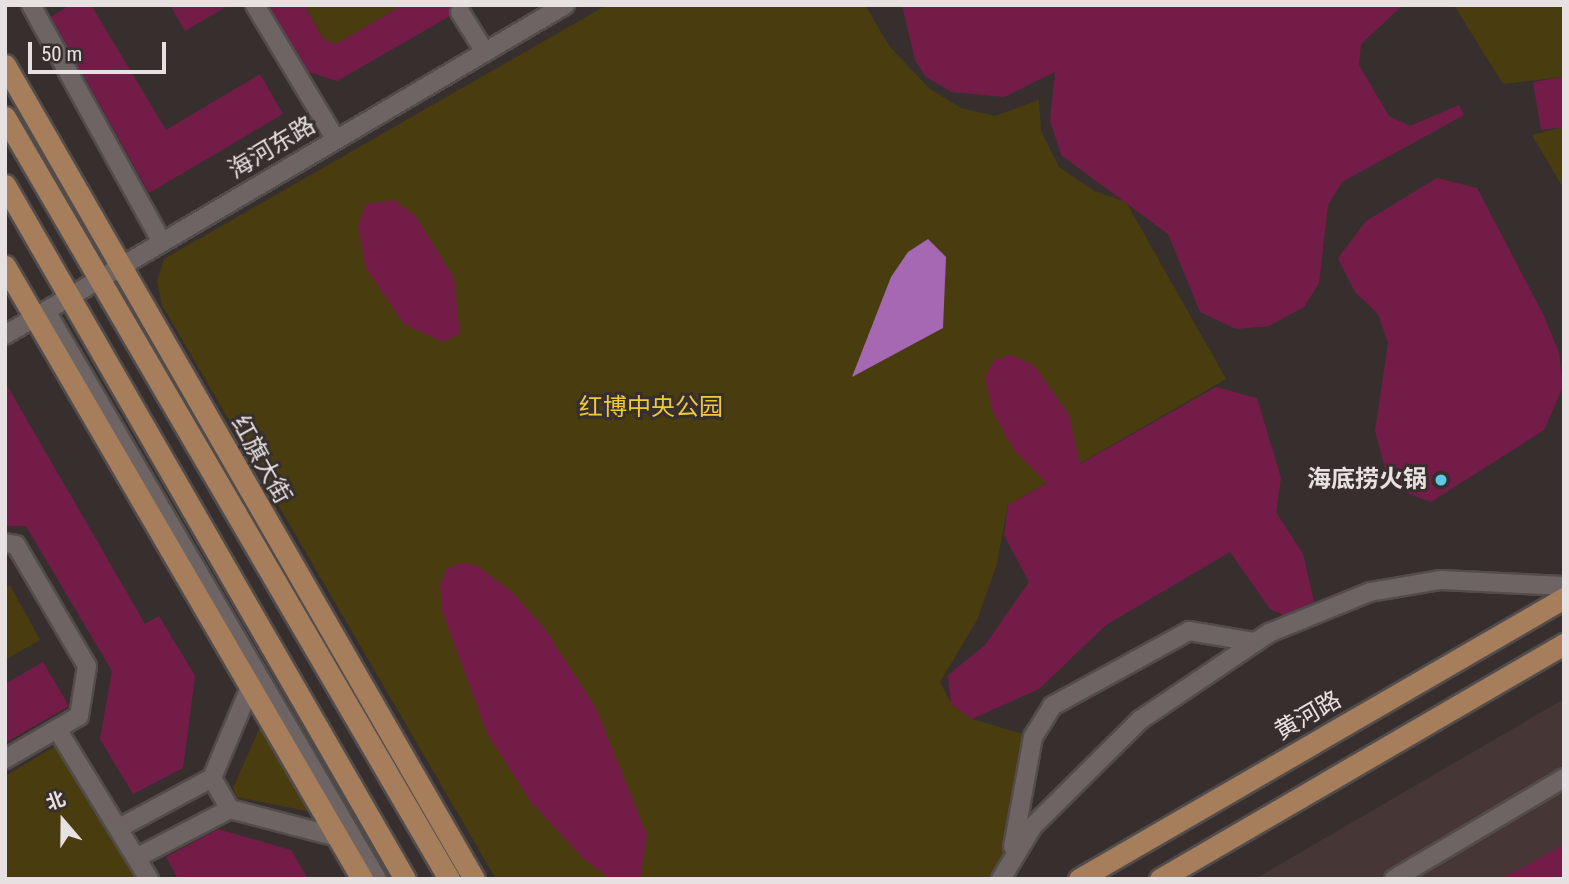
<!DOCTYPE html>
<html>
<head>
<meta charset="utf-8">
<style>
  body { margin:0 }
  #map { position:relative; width:1569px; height:884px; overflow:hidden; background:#372f2e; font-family:"Roboto Condensed","Noto Sans SC",sans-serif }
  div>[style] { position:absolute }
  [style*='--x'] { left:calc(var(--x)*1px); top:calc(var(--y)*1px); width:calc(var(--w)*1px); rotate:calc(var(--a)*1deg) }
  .built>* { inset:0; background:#463736 }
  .green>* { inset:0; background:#493d10 }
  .water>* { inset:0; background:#a668b2 }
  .building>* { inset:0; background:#741c48 }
  .roads { filter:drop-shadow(2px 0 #524c4b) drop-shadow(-2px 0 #524c4b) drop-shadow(0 2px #524c4b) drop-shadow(0 -2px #524c4b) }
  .minor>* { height:18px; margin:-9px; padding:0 9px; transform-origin:9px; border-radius:9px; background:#6d6463 }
  .major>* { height:21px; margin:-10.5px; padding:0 10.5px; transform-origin:10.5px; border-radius:10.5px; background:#a77e5c }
  .dots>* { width:19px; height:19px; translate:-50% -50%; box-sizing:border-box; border:4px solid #372f2e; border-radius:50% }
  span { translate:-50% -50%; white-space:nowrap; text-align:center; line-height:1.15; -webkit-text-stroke:6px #372f2e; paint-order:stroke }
  .street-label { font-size:24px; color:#e7e2e1 }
  .park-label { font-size:24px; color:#eeca38 }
  .poi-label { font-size:24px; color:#e7e2e1; font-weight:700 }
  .right { translate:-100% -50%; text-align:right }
  .frame { position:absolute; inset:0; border:7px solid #e7e2e1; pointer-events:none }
  .north { position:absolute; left:28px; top:786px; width:70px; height:70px; -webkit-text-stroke:5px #372f2e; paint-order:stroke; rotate:340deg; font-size:19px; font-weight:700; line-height:28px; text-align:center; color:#e7e2e1 }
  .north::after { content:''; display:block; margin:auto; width:24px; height:32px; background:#e7e2e1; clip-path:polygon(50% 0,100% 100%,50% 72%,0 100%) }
  .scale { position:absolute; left:28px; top:42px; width:138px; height:32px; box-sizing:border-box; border:4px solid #e7e2e1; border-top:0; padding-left:9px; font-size:21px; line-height:24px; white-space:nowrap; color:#e7e2e1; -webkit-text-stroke:5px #372f2e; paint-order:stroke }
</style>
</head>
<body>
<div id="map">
  <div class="built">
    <div style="clip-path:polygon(1564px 699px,1564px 879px,1255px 879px)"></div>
  </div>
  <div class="green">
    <div style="clip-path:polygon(304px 5px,403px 5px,336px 44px,324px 40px)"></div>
    <div style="clip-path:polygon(607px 5px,865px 5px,890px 47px,930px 89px,961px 108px,995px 116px,1039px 100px,1041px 131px,1059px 167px,1094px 191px,1126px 202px,1226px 379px,1008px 505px,996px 567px,977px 620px,940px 682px,951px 704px,972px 719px,1033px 737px,1004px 863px,989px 879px,496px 879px,162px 305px,157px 281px,164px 259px)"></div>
    <div style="clip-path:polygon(1454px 5px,1564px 5px,1564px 77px,1503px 84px)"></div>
    <div style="clip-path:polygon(1564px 127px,1564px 189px,1532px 135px)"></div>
    <div style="clip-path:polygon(10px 585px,40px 640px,5px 660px,5px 588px)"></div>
    <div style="clip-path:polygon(268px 709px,327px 815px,237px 797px,233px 788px)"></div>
    <div style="clip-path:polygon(59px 744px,141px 879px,5px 879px,5px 776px)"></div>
  </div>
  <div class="water">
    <div style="clip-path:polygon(928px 239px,946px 257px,943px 328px,852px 377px,891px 277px,908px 252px)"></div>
  </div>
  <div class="building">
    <div style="clip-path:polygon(70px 5px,91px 5px,166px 130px,260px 74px,283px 114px,149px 193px,51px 17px)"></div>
    <div style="clip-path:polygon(170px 5px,229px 5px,185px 31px)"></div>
    <div style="clip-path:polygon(268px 5px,304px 5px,324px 40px,336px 44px,403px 5px,451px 5px,450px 16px,337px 81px,308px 72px)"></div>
    <div style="clip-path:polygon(902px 5px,1403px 5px,1361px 44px,1359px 65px,1389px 116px,1410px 126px,1459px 105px,1464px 115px,1342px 182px,1328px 205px,1319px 283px,1304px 307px,1269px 326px,1236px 329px,1200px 312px,1168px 234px,1061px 155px,1050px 120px,1055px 72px,1004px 97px,952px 92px,926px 77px,915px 60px)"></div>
    <div style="clip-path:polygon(1564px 77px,1564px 127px,1541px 130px,1533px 82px)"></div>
    <div style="clip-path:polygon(1437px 178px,1477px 188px,1544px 316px,1559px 353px,1563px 387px,1544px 430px,1431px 502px,1406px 493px,1386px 472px,1375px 431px,1388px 343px,1378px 314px,1355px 292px,1338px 258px,1366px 221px)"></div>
    <div style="clip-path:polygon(393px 200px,415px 215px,454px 278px,460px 334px,443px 342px,404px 324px,366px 268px,358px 226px,366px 204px)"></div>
    <div style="clip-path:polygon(1011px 355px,1035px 366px,1069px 415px,1080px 464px,1216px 387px,1257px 398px,1281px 478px,1276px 512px,1303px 554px,1314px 602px,1284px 615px,1270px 609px,1230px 552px,1106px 625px,1039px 689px,972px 719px,951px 704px,948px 675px,985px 645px,1029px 582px,1004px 535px,1008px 505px,1047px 483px,1014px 450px,992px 410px,985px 377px,994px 360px)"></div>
    <div style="clip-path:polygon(5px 382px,145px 624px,159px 616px,195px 676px,183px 768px,133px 794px,100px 739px,112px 671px,26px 526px,5px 526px)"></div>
    <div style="clip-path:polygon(461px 563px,476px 565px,511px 591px,543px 626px,596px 708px,647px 835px,640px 879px,610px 879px,584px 859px,530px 801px,487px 733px,442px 611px,440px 584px,447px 569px)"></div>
    <div style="clip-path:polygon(43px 662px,69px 706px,5px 743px,5px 684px)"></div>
    <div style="clip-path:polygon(218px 829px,291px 850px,308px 879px,178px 879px,166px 857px)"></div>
    <div style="clip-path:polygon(1564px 844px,1564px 879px,1503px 879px)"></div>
  </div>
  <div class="roads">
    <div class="minor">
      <div style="--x:31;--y:5;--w:271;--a:61.1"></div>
      <div style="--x:255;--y:5;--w:155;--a:59"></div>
      <div style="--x:460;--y:12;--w:47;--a:58"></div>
      <div style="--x:46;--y:311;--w:657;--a:59.77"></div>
      <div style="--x:5;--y:335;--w:650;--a:-30.51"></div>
      <div style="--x:5;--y:543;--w:11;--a:10"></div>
      <div style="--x:16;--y:545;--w:140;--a:59.6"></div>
      <div style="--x:87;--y:666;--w:51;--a:99.1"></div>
      <div style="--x:79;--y:716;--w:86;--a:149.8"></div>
      <div style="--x:57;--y:729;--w:176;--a:58.5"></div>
      <div style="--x:212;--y:778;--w:108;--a:-67.2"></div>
      <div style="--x:230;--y:809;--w:119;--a:14.6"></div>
      <div style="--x:119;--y:828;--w:106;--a:-28.3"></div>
      <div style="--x:212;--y:778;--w:36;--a:60"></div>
      <div style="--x:230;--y:809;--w:106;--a:152.5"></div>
      <div style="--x:1013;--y:847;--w:112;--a:-79.7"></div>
      <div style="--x:1033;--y:737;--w:36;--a:-58"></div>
      <div style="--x:1052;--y:706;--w:156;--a:-28.7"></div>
      <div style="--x:1189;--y:631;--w:67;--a:9.5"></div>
      <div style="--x:1001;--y:879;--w:62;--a:-58.9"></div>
      <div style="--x:1033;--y:826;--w:151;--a:-44.7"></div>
      <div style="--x:1140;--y:720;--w:156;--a:-34"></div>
      <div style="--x:1269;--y:633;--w:109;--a:-22.1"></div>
      <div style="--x:1370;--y:592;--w:72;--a:-9.6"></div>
      <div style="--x:1441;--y:580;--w:123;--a:2.8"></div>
      <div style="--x:1394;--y:879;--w:198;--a:-30.7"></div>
    </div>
    <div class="major">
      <div style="--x:5;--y:65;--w:939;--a:60.05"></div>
      <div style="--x:5;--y:117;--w:882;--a:59.77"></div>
      <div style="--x:5;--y:185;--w:801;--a:60.04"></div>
      <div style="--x:5;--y:266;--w:709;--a:59.78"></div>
      <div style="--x:1079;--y:879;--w:561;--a:-30.09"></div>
      <div style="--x:1160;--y:879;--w:467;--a:-30.2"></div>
    </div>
  </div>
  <div class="dots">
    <div style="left:1441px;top:480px;background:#5dc7e8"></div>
  </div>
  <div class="street-label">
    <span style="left:272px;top:148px;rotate:-31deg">海河东路</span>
    <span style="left:261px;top:460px;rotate:61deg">红旗大街</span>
    <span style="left:1308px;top:716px;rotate:-30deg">黄河路</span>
  </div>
  <div class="park-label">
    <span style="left:651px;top:408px">红博中央公园</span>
  </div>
  <div class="poi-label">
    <span class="right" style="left:1427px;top:480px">海底捞火锅</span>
  </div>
  <div class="frame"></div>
  <div class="north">北</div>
  <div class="scale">50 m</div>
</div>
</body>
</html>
